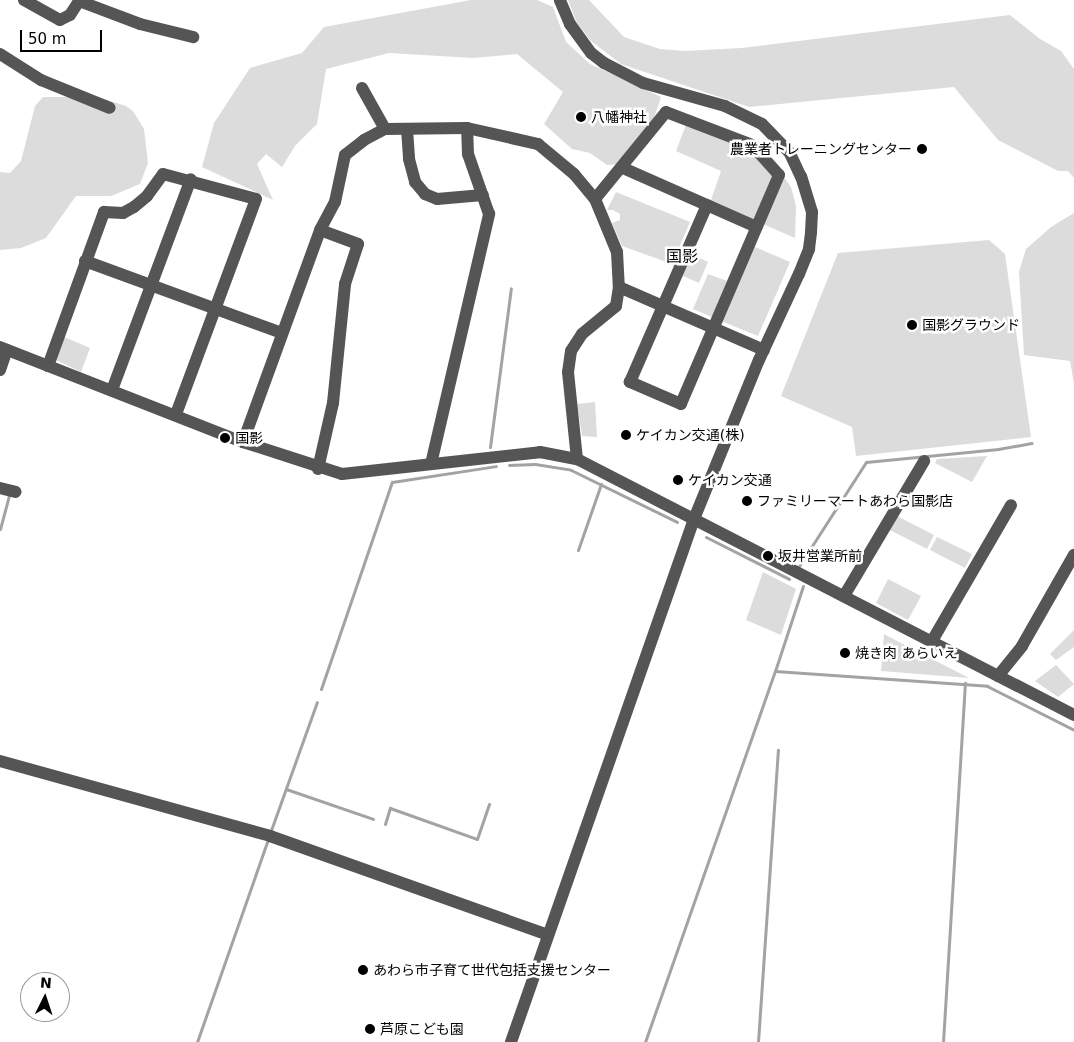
<!DOCTYPE html>
<html>
<head>
<meta charset="utf-8">
<style>
  body { margin:0 }
  #map { position:relative; width:1074px; height:1042px; overflow:hidden; background:#fff; font-family:"DejaVu Sans","Noto Sans JP",sans-serif }
  div>[style] { position:absolute }
  [style*='--x'] { left:calc(var(--x)*1px); top:calc(var(--y)*1px); width:calc(var(--w)*1px); rotate:calc(var(--a)*1deg) }
  .green>* { inset:0; background:#dcdcdc }
  .stream>* { height:3px; margin:-1.5px; padding:0 1.5px; transform-origin:1.5px; border-radius:1.5px; background:#a3a3a3 }
  .minor>* { height:12px; margin:-6px; padding:0 6px; transform-origin:6px; border-radius:6px; background:#555 }
  .dots>* { width:14px; height:14px; translate:-50% -50%; box-sizing:border-box; border:2px solid #fff; border-radius:50% }
  span { translate:-50% -50%; white-space:nowrap; text-align:center; line-height:1.15; -webkit-text-stroke:5px #fff; paint-order:stroke }
  .poi-label { font-size:14px; color:#000 }
  .left { translate:0 -50%; text-align:left }
  .right { translate:-100% -50%; text-align:right }
  .quarter-label { font-size:16px; color:#000 }
  .north { position:absolute; left:20px; top:972px; width:50px; height:50px; box-sizing:border-box; background:#fff; border:1px solid #999; border-radius:50%; rotate:4deg; font-size:14px; font-weight:700; line-height:20px; text-align:center; color:#000 }
  .north::after { content:''; display:block; margin:auto; width:18px; height:22px; background:#000; clip-path:polygon(50% 0,100% 100%,50% 72%,0 100%) }
  .scale { position:absolute; left:20px; top:30px; width:82px; height:22px; box-sizing:border-box; border:2px solid #000; border-top:0; padding-left:6px; font-size:15px; line-height:18px; white-space:nowrap; color:#000; -webkit-text-stroke:4px #fff; paint-order:stroke }
</style>
</head>
<body>
<div id="map">
  <div class="green">
    <div style="clip-path:polygon(471px 0,537px 0,553px 7px,566px 42px,590px 64px,661px 97px,653px 121px,619px 164px,607px 165px,590px 153px,572px 149px,544px 124px,563px 92px,517px 54px,473px 58px,389px 53px,326px 69px,317px 124px,295px 146px,282px 167px,266px 154px,257px 164px,273px 200px,202px 167px,214px 123px,250px 68px,302px 53px,324px 27px)"></div>
    <div style="clip-path:polygon(568px 0,589px 0,624px 37px,660px 49px,684px 51px,742px 48px,1010px 15px,1040px 39px,1061px 51px,1074px 69px,1074px 178px,1068px 171px,1058px 171px,998px 140px,954px 87px,749px 107px,621px 64px,591px 41px,577px 23px)"></div>
    <div style="clip-path:polygon(43px 97px,98px 97px,126px 106px,133px 111px,144px 129px,148px 163px,140px 184px,111px 196px,76px 196px,46px 238px,21px 248px,0 250px,0 172px,10px 173px,21px 161px,35px 106px)"></div>
    <div style="clip-path:polygon(686px 125px,748px 149px,773px 174px,754px 222px,710px 203px,721px 171px,676px 151px)"></div>
    <div style="clip-path:polygon(783px 176px,791px 187px,796px 206px,795px 238px,763px 224px)"></div>
    <div style="clip-path:polygon(616px 192px,690px 222px,672px 264px,622px 246px,612px 223px,620px 220px,620px 214px,613px 210px,607px 210px)"></div>
    <div style="clip-path:polygon(1074px 213px,1074px 384px,1070px 361px,1024px 355px,1019px 272px,1026px 249px,1051px 227px)"></div>
    <div style="clip-path:polygon(989px 240px,1005px 254px,1031px 437px,856px 456px,852px 427px,781px 396px,838px 253px)"></div>
    <div style="clip-path:polygon(753px 246px,790px 262px,758px 336px,721px 321px)"></div>
    <div style="clip-path:polygon(690px 253px,708px 262px,699px 283px,681px 275px)"></div>
    <div style="clip-path:polygon(708px 274px,727px 281px,712px 317px,693px 309px)"></div>
    <div style="clip-path:polygon(64px 337px,90px 348px,81px 372px,56px 360px)"></div>
    <div style="clip-path:polygon(595px 402px,597px 437px,582px 436px,577px 404px)"></div>
    <div style="clip-path:polygon(987px 456px,972px 482px,935px 463px,937px 459px)"></div>
    <div style="clip-path:polygon(897px 516px,934px 535px,927px 549px,890px 530px)"></div>
    <div style="clip-path:polygon(937px 537px,972px 554px,965px 568px,930px 550px)"></div>
    <div style="clip-path:polygon(763px 572px,796px 589px,781px 635px,746px 620px)"></div>
    <div style="clip-path:polygon(888px 579px,921px 596px,908px 620px,876px 603px)"></div>
    <div style="clip-path:polygon(1074px 630px,1074px 647px,1056px 660px,1050px 654px)"></div>
    <div style="clip-path:polygon(884px 634px,901px 643px,969px 678px,881px 671px)"></div>
    <div style="clip-path:polygon(1056px 665px,1074px 684px,1058px 697px,1035px 681px)"></div>
  </div>
  <div class="stream">
    <div style="--x:490;--y:447;--w:160;--a:-82.5"></div>
    <div style="--x:509;--y:465;--w:26;--a:-2"></div>
    <div style="--x:535;--y:464;--w:36;--a:9"></div>
    <div style="--x:571;--y:470;--w:118;--a:26.1"></div>
    <div style="--x:0;--y:529;--w:34;--a:-75"></div>
    <div style="--x:706;--y:537;--w:93;--a:26.8"></div>
    <div style="--x:578;--y:550;--w:70;--a:-70.8"></div>
    <div style="--x:799;--y:566;--w:124;--a:-57.2"></div>
    <div style="--x:866;--y:462;--w:133;--a:-5.6"></div>
    <div style="--x:998;--y:449;--w:34;--a:-10"></div>
    <div style="--x:803;--y:586;--w:89;--a:108.2"></div>
    <div style="--x:775;--y:671;--w:213;--a:4"></div>
    <div style="--x:987;--y:686;--w:97;--a:26.8"></div>
    <div style="--x:321;--y:689;--w:219;--a:-71.1"></div>
    <div style="--x:392;--y:482;--w:105;--a:-8.7"></div>
    <div style="--x:286;--y:789;--w:92;--a:19"></div>
    <div style="--x:385;--y:824;--w:17;--a:-73"></div>
    <div style="--x:390;--y:808;--w:92;--a:19.6"></div>
    <div style="--x:477;--y:839;--w:37;--a:-71"></div>
    <div style="--x:270;--y:833;--w:139;--a:-70.3"></div>
    <div style="--x:197;--y:1042;--w:215;--a:-70.7"></div>
    <div style="--x:645;--y:1042;--w:393;--a:-70.7"></div>
    <div style="--x:758;--y:1042;--w:293;--a:-86.1"></div>
    <div style="--x:943;--y:1042;--w:360;--a:-86.5"></div>
  </div>
  <div class="minor">
    <div style="--x:24;--y:0;--w:41;--a:29.1"></div>
    <div style="--x:60;--y:20;--w:11;--a:-27"></div>
    <div style="--x:70;--y:15;--w:17;--a:-57"></div>
    <div style="--x:79;--y:1;--w:65;--a:20.7"></div>
    <div style="--x:140;--y:24;--w:55;--a:13.8"></div>
    <div style="--x:0;--y:54;--w:49;--a:32.4"></div>
    <div style="--x:41;--y:80;--w:74;--a:22.1"></div>
    <div style="--x:362;--y:88;--w:47;--a:60.7"></div>
    <div style="--x:407;--y:129;--w:30;--a:86"></div>
    <div style="--x:409;--y:159;--w:24;--a:75"></div>
    <div style="--x:415;--y:182;--w:16;--a:50"></div>
    <div style="--x:425;--y:194;--w:13;--a:23"></div>
    <div style="--x:437;--y:199;--w:46;--a:-5"></div>
    <div style="--x:623;--y:168;--w:146;--a:23.8"></div>
    <div style="--x:595;--y:199;--w:112;--a:-50.8"></div>
    <div style="--x:666;--y:112;--w:92;--a:21"></div>
    <div style="--x:752;--y:145;--w:40;--a:48"></div>
    <div style="--x:779;--y:175;--w:249;--a:113.2"></div>
    <div style="--x:681;--y:404;--w:56;--a:-156.7"></div>
    <div style="--x:630;--y:382;--w:193;--a:-66.5"></div>
    <div style="--x:85;--y:261;--w:210;--a:20.1"></div>
    <div style="--x:619;--y:287;--w:158;--a:23.5"></div>
    <div style="--x:0;--y:347;--w:261;--a:21.4"></div>
    <div style="--x:243;--y:442;--w:104;--a:17.9"></div>
    <div style="--x:342;--y:474;--w:199;--a:-6.3"></div>
    <div style="--x:540;--y:452;--w:38;--a:11"></div>
    <div style="--x:577;--y:459;--w:559;--a:27.25"></div>
    <div style="--x:48;--y:366;--w:164;--a:-70"></div>
    <div style="--x:104;--y:212;--w:19;--a:3"></div>
    <div style="--x:123;--y:213;--w:13;--a:-29"></div>
    <div style="--x:134;--y:207;--w:17;--a:-40"></div>
    <div style="--x:147;--y:196;--w:27;--a:-54"></div>
    <div style="--x:163;--y:174;--w:96;--a:15"></div>
    <div style="--x:256;--y:199;--w:229;--a:110.4"></div>
    <div style="--x:0;--y:370;--w:21;--a:-71"></div>
    <div style="--x:112;--y:390;--w:225;--a:-69.5"></div>
    <div style="--x:243;--y:442;--w:226;--a:-70"></div>
    <div style="--x:320;--y:230;--w:32;--a:-62"></div>
    <div style="--x:335;--y:202;--w:48;--a:-78"></div>
    <div style="--x:345;--y:155;--w:24;--a:-38"></div>
    <div style="--x:364;--y:140;--w:24;--a:-28"></div>
    <div style="--x:385;--y:129;--w:82;--a:-0.7"></div>
    <div style="--x:467;--y:128;--w:73;--a:12.7"></div>
    <div style="--x:538;--y:144;--w:47;--a:39.8"></div>
    <div style="--x:574;--y:174;--w:33;--a:50"></div>
    <div style="--x:595;--y:199;--w:57;--a:67.5"></div>
    <div style="--x:617;--y:252;--w:35;--a:87"></div>
    <div style="--x:619;--y:287;--w:19;--a:99"></div>
    <div style="--x:616;--y:306;--w:44;--a:140.5"></div>
    <div style="--x:582;--y:334;--w:20;--a:123"></div>
    <div style="--x:571;--y:351;--w:21;--a:98"></div>
    <div style="--x:568;--y:372;--w:87;--a:84.1"></div>
    <div style="--x:431;--y:464;--w:257;--a:-76.9"></div>
    <div style="--x:489;--y:214;--w:64;--a:-109.3"></div>
    <div style="--x:468;--y:154;--w:26;--a:-92"></div>
    <div style="--x:318;--y:469;--w:68;--a:-77.2"></div>
    <div style="--x:333;--y:403;--w:120;--a:-84.2"></div>
    <div style="--x:345;--y:284;--w:42;--a:-72"></div>
    <div style="--x:358;--y:244;--w:40;--a:-159.8"></div>
    <div style="--x:0;--y:488;--w:16;--a:14"></div>
    <div style="--x:844;--y:596;--w:157;--a:-59.3"></div>
    <div style="--x:932;--y:641;--w:157;--a:-59.8"></div>
    <div style="--x:998;--y:676;--w:38;--a:-51"></div>
    <div style="--x:1022;--y:646;--w:105;--a:-60.3"></div>
    <div style="--x:0;--y:761;--w:280;--a:15.5"></div>
    <div style="--x:270;--y:836;--w:295;--a:19.6"></div>
    <div style="--x:511;--y:1042;--w:554;--a:-70.71"></div>
    <div style="--x:694;--y:519;--w:172;--a:-67.8"></div>
    <div style="--x:759;--y:360;--w:95;--a:-65.1"></div>
    <div style="--x:799;--y:274;--w:27;--a:-68"></div>
    <div style="--x:809;--y:249;--w:17;--a:-83"></div>
    <div style="--x:811;--y:232;--w:20;--a:-87"></div>
    <div style="--x:812;--y:212;--w:37;--a:-107"></div>
    <div style="--x:801;--y:177;--w:26;--a:-115"></div>
    <div style="--x:790;--y:153;--w:40;--a:-134"></div>
    <div style="--x:762;--y:124;--w:41;--a:-154.1"></div>
    <div style="--x:725;--y:106;--w:85;--a:-164.3"></div>
    <div style="--x:643;--y:83;--w:44;--a:-152.9"></div>
    <div style="--x:604;--y:63;--w:16;--a:-142"></div>
    <div style="--x:591;--y:53;--w:36;--a:-126"></div>
    <div style="--x:570;--y:24;--w:26;--a:-113"></div>
  </div>
  <div class="dots">
    <div style="left:581px;top:117px;background:#000"></div>
    <div style="left:922px;top:149px;background:#000"></div>
    <div style="left:912px;top:325px;background:#000"></div>
    <div style="left:626px;top:435px;background:#000"></div>
    <div style="left:225px;top:438px;background:#000"></div>
    <div style="left:678px;top:480px;background:#000"></div>
    <div style="left:747px;top:501px;background:#000"></div>
    <div style="left:768px;top:556px;background:#000"></div>
    <div style="left:845px;top:653px;background:#000"></div>
    <div style="left:363px;top:970px;background:#000"></div>
    <div style="left:370px;top:1029px;background:#000"></div>
  </div>
  <div class="poi-label">
    <span class="left" style="left:591px;top:117px">八幡神社</span>
    <span class="right" style="left:912px;top:149px">農業者トレーニングセンター</span>
    <span class="left" style="left:922px;top:325px">国影グラウンド</span>
    <span class="left" style="left:636px;top:435px">ケイカン交通(株)</span>
    <span class="left" style="left:235px;top:438px">国影</span>
    <span class="left" style="left:688px;top:480px">ケイカン交通</span>
    <span class="left" style="left:757px;top:501px">ファミリーマートあわら国影店</span>
    <span class="left" style="left:778px;top:556px">坂井営業所前</span>
    <span class="left" style="left:855px;top:653px">焼き肉 あらいえ</span>
    <span class="left" style="left:373px;top:970px">あわら市子育て世代包括支援センター</span>
    <span class="left" style="left:380px;top:1029px">芦原こども園</span>
  </div>
  <div class="quarter-label">
    <span style="left:682px;top:257px">国影</span>
  </div>
  <div class="north">N</div>
  <div class="scale">50 m</div>
</div>
</body>
</html>
